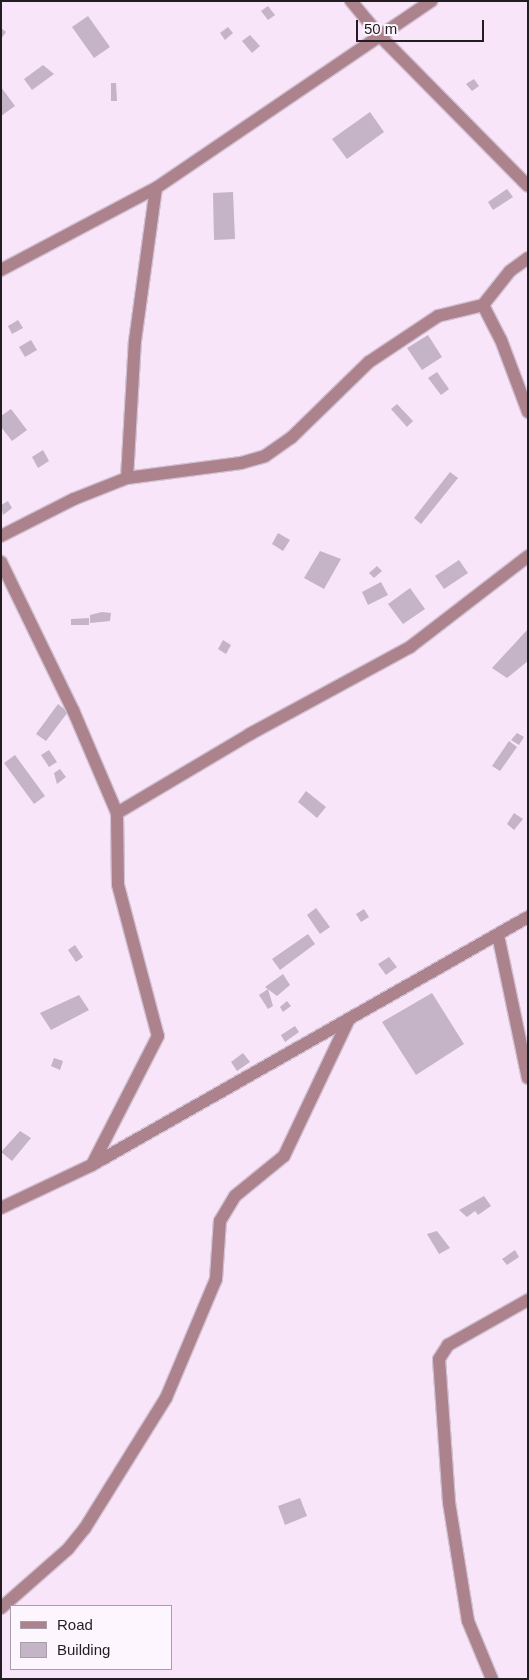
<!DOCTYPE html>
<html>
<head>
<meta charset="utf-8">
<style>
  body { margin:0 }
  #map { position:relative; width:529px; height:1680px; overflow:hidden; background:#f8e5f9; font-family:Helvetica,sans-serif }
  div>[style] { position:absolute }
  [style*='--x'] { left:calc(var(--x)*1px); top:calc(var(--y)*1px); width:calc(var(--w)*1px); rotate:calc(var(--a)*1deg) }
  .building>* { inset:0; background:#c5b3c7 }
  .roads { filter:drop-shadow(1px 0 #d2c1d2) drop-shadow(-1px 0 #d2c1d2) drop-shadow(0 1px #d2c1d2) drop-shadow(0 -1px #d2c1d2) }
  .minor>* { height:12px; margin:-6px; padding:0 6px; transform-origin:6px; border-radius:6px; background:#ac828c }
  span { translate:-50% -50%; white-space:nowrap; text-align:center; line-height:1.15; -webkit-text-stroke:4px #fef6ff; paint-order:stroke }
  .frame { position:absolute; inset:0; border:2px solid #231c23; pointer-events:none }
  .legend { position:absolute; left:10px; top:1605px; width:162px; height:65px; box-sizing:border-box; background:#fef6ff; border:1px solid #a69fa7; margin:0; padding:6px 9px; list-style:none; font-size:15px; color:#231c23 }
  .legend li { display:flex; align-items:center; gap:10px; height:25px }
  .legend b { width:25px; border:1px solid #a69fa7 }
  .scale { position:absolute; left:356px; top:20px; width:128px; height:22px; box-sizing:border-box; border:2px solid #231c23; border-top:0; padding-left:6px; font-size:15px; line-height:18px; white-space:nowrap; color:#231c23; -webkit-text-stroke:4px #fef6ff; paint-order:stroke }
</style>
</head>
<body>
<div id="map">
  <div class="building">
    <div style="clip-path:polygon(268px 6px,275px 15px,268px 20px,261px 11px)"></div>
    <div style="clip-path:polygon(88px 16px,110px 47px,94px 58px,72px 27px)"></div>
    <div style="clip-path:polygon(228px 27px,233px 33px,225px 40px,220px 33px)"></div>
    <div style="clip-path:polygon(1px 28px,6px 32px,1px 39px)"></div>
    <div style="clip-path:polygon(250px 35px,260px 46px,252px 53px,242px 41px)"></div>
    <div style="clip-path:polygon(43px 65px,54px 74px,32px 90px,24px 79px)"></div>
    <div style="clip-path:polygon(474px 79px,479px 86px,472px 91px,466px 84px)"></div>
    <div style="clip-path:polygon(111px 83px,116px 83px,117px 101px,111px 101px)"></div>
    <div style="clip-path:polygon(1px 87px,15px 106px,1px 116px)"></div>
    <div style="clip-path:polygon(370px 112px,384px 132px,347px 159px,332px 139px)"></div>
    <div style="clip-path:polygon(507px 189px,513px 197px,493px 210px,488px 202px)"></div>
    <div style="clip-path:polygon(233px 192px,235px 239px,214px 240px,213px 193px)"></div>
    <div style="clip-path:polygon(18px 320px,23px 328px,12px 334px,8px 326px)"></div>
    <div style="clip-path:polygon(428px 335px,442px 357px,422px 370px,407px 348px)"></div>
    <div style="clip-path:polygon(31px 340px,37px 350px,25px 357px,19px 347px)"></div>
    <div style="clip-path:polygon(437px 372px,449px 389px,441px 395px,428px 378px)"></div>
    <div style="clip-path:polygon(397px 404px,413px 421px,407px 427px,391px 409px)"></div>
    <div style="clip-path:polygon(11px 409px,27px 430px,12px 441px,1px 427px,1px 416px)"></div>
    <div style="clip-path:polygon(43px 450px,49px 461px,38px 468px,32px 457px)"></div>
    <div style="clip-path:polygon(450px 472px,458px 478px,421px 524px,414px 518px)"></div>
    <div style="clip-path:polygon(8px 501px,12px 508px,3px 515px,1px 505px)"></div>
    <div style="clip-path:polygon(278px 533px,290px 540px,283px 551px,272px 544px)"></div>
    <div style="clip-path:polygon(320px 551px,341px 559px,324px 589px,304px 578px)"></div>
    <div style="clip-path:polygon(459px 560px,468px 573px,444px 589px,435px 576px)"></div>
    <div style="clip-path:polygon(377px 566px,382px 571px,374px 578px,369px 573px)"></div>
    <div style="clip-path:polygon(381px 582px,388px 595px,368px 605px,362px 592px)"></div>
    <div style="clip-path:polygon(410px 588px,425px 609px,403px 624px,388px 604px)"></div>
    <div style="clip-path:polygon(102px 612px,111px 613px,110px 621px,90px 623px,90px 615px)"></div>
    <div style="clip-path:polygon(89px 618px,89px 625px,71px 625px,71px 619px)"></div>
    <div style="clip-path:polygon(528px 629px,528px 661px,507px 678px,492px 668px)"></div>
    <div style="clip-path:polygon(223px 640px,231px 645px,226px 654px,218px 649px)"></div>
    <div style="clip-path:polygon(58px 704px,68px 712px,46px 741px,36px 734px)"></div>
    <div style="clip-path:polygon(517px 733px,524px 737px,519px 745px,511px 740px)"></div>
    <div style="clip-path:polygon(509px 741px,517px 747px,500px 771px,492px 766px)"></div>
    <div style="clip-path:polygon(49px 750px,57px 762px,49px 767px,41px 755px)"></div>
    <div style="clip-path:polygon(15px 755px,45px 796px,34px 804px,4px 763px)"></div>
    <div style="clip-path:polygon(60px 769px,66px 777px,57px 784px,54px 773px)"></div>
    <div style="clip-path:polygon(306px 791px,326px 807px,317px 818px,298px 802px)"></div>
    <div style="clip-path:polygon(514px 813px,523px 819px,514px 830px,507px 824px)"></div>
    <div style="clip-path:polygon(316px 908px,330px 927px,320px 934px,307px 915px)"></div>
    <div style="clip-path:polygon(364px 909px,369px 917px,361px 922px,356px 914px)"></div>
    <div style="clip-path:polygon(308px 934px,315px 944px,280px 970px,272px 959px)"></div>
    <div style="clip-path:polygon(75px 945px,83px 957px,76px 962px,68px 950px)"></div>
    <div style="clip-path:polygon(389px 957px,397px 967px,386px 975px,378px 964px)"></div>
    <div style="clip-path:polygon(283px 974px,290px 985px,277px 996px,265px 987px)"></div>
    <div style="clip-path:polygon(268px 989px,273px 1006px,268px 1009px,259px 995px)"></div>
    <div style="clip-path:polygon(432px 993px,464px 1044px,416px 1075px,382px 1022px)"></div>
    <div style="clip-path:polygon(79px 995px,89px 1010px,51px 1030px,40px 1013px)"></div>
    <div style="clip-path:polygon(287px 1001px,291px 1006px,283px 1012px,280px 1007px)"></div>
    <div style="clip-path:polygon(295px 1026px,299px 1032px,285px 1042px,281px 1035px)"></div>
    <div style="clip-path:polygon(243px 1053px,250px 1062px,237px 1071px,231px 1062px)"></div>
    <div style="clip-path:polygon(54px 1058px,63px 1061px,60px 1070px,51px 1066px)"></div>
    <div style="clip-path:polygon(20px 1131px,31px 1138px,12px 1161px,1px 1152px)"></div>
    <div style="clip-path:polygon(484px 1196px,491px 1206px,478px 1215px,475px 1211px,467px 1217px,459px 1210px)"></div>
    <div style="clip-path:polygon(437px 1231px,450px 1248px,439px 1254px,427px 1234px)"></div>
    <div style="clip-path:polygon(515px 1250px,519px 1257px,507px 1265px,502px 1259px)"></div>
    <div style="clip-path:polygon(300px 1498px,307px 1516px,285px 1525px,278px 1506px)"></div>
  </div>
  <div class="roads">
    <div class="minor">
      <div style="--x:351;--y:1;--w:47;--a:50.2"></div>
      <div style="--x:381;--y:37;--w:209;--a:45.4"></div>
      <div style="--x:1;--y:270;--w:175;--a:-27.9"></div>
      <div style="--x:156;--y:188;--w:333;--a:-34.2"></div>
      <div style="--x:483;--y:305;--w:39;--a:63"></div>
      <div style="--x:501;--y:340;--w:77;--a:69.4"></div>
      <div style="--x:127;--y:478;--w:137;--a:-86.7"></div>
      <div style="--x:135;--y:341;--w:154;--a:-82.2"></div>
      <div style="--x:1;--y:536;--w:82;--a:-26.9"></div>
      <div style="--x:74;--y:499;--w:57;--a:-21.6"></div>
      <div style="--x:127;--y:478;--w:115;--a:-7.5"></div>
      <div style="--x:241;--y:463;--w:25;--a:-16"></div>
      <div style="--x:265;--y:456;--w:32;--a:-35"></div>
      <div style="--x:291;--y:438;--w:109;--a:-44.3"></div>
      <div style="--x:369;--y:362;--w:83;--a:-33.7"></div>
      <div style="--x:438;--y:316;--w:46;--a:-13.7"></div>
      <div style="--x:483;--y:305;--w:43;--a:-51.5"></div>
      <div style="--x:510;--y:271;--w:22;--a:-36"></div>
      <div style="--x:1;--y:562;--w:165;--a:64.1"></div>
      <div style="--x:73;--y:710;--w:112;--a:66.9"></div>
      <div style="--x:117;--y:813;--w:72;--a:89.2"></div>
      <div style="--x:118;--y:885;--w:156;--a:75.2"></div>
      <div style="--x:158;--y:1036;--w:145;--a:117.1"></div>
      <div style="--x:117;--y:813;--w:155;--a:-30.7"></div>
      <div style="--x:250;--y:734;--w:182;--a:-28.5"></div>
      <div style="--x:410;--y:647;--w:149;--a:-37.6"></div>
      <div style="--x:498;--y:935;--w:146;--a:78.2"></div>
      <div style="--x:1;--y:1208;--w:101;--a:-25.3"></div>
      <div style="--x:92;--y:1165;--w:502;--a:-29.63"></div>
      <div style="--x:1;--y:1608;--w:89;--a:-41.4"></div>
      <div style="--x:68;--y:1549;--w:27;--a:-51"></div>
      <div style="--x:85;--y:1528;--w:153;--a:-58.1"></div>
      <div style="--x:166;--y:1398;--w:129;--a:-67.2"></div>
      <div style="--x:216;--y:1279;--w:58;--a:-86.1"></div>
      <div style="--x:220;--y:1221;--w:29;--a:-59"></div>
      <div style="--x:235;--y:1196;--w:63;--a:-39.2"></div>
      <div style="--x:284;--y:1156;--w:152;--a:-64.6"></div>
      <div style="--x:492;--y:1679;--w:63;--a:-112.5"></div>
      <div style="--x:468;--y:1621;--w:121;--a:-99.1"></div>
      <div style="--x:449;--y:1502;--w:143;--a:-94"></div>
      <div style="--x:439;--y:1359;--w:17;--a:-57"></div>
      <div style="--x:448;--y:1345;--w:92;--a:-29.4"></div>
    </div>
  </div>
  <div class="frame"></div>
  <ul class="legend">
  <li><b style="height:6px;background:#ac828c"></b>Road</li>
  <li><b style="height:14px;background:#c5b3c7"></b>Building</li>
  </ul>
  <div class="scale">50 m</div>
</div>
</body>
</html>
